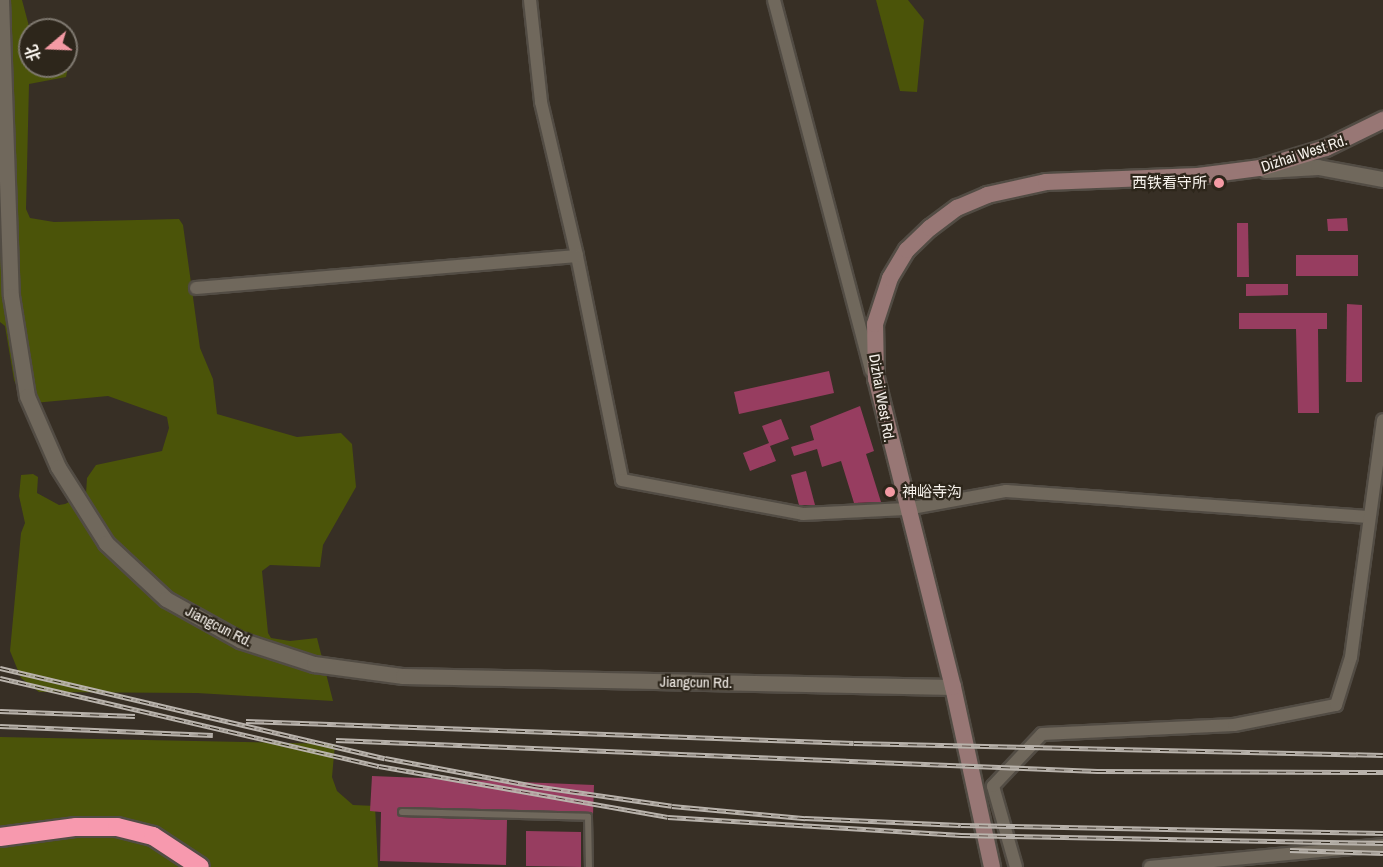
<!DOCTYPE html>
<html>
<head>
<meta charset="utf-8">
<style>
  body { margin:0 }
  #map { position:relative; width:1383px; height:867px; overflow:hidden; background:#372f25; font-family:"Archivo Narrow","Noto Sans SC",sans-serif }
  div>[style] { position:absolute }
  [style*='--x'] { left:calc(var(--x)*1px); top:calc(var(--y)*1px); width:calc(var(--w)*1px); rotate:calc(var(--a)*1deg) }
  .green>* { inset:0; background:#4b5409 }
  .building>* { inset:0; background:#973d60 }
  .roads { filter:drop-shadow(2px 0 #524c44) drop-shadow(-2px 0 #524c44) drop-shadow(0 2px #524c44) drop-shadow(0 -2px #524c44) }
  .service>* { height:6px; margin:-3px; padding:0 3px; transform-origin:3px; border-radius:3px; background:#70685c }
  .minor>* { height:12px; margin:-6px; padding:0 6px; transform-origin:6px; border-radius:6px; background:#70685c }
  .tertiary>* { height:15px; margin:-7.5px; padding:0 7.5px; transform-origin:7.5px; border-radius:7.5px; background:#70685c }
  .secondary>* { height:16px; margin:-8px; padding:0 8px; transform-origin:8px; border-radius:8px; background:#987775 }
  .motorway>* { height:18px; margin:-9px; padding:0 9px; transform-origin:9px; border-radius:9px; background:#f799ae }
  .rail>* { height:5px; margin-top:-2.5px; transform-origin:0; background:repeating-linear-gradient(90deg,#2d261b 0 9px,#b9b3ac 0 18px); box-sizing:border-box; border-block:2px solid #b9b3ac }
  .dots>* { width:16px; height:16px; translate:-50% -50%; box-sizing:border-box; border:3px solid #2d261b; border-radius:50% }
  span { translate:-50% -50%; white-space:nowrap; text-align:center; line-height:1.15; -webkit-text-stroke:4.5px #2d261b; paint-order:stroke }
  .street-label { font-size:15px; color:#f8f3ed }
  .poi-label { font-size:15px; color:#f8f3ed }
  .right { translate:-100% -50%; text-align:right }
  .left { translate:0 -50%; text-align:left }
  .north { position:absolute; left:18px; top:18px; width:60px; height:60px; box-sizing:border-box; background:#2d261b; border:2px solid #7e786f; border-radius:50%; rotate:251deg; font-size:16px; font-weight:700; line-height:24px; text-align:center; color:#f8f3ed }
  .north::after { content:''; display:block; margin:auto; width:21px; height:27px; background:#f49aa4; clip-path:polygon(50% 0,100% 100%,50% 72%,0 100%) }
</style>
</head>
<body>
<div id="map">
  <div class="green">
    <div style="clip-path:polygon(0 0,22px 0,30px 30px,30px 66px,66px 66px,66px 60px,68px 67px,66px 77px,29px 84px,26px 209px,30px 218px,54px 222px,179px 219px,183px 225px,200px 348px,213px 379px,217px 414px,297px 437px,341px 433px,352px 444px,356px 487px,323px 545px,320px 567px,270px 565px,262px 571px,268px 633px,271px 638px,290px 641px,317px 638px,333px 701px,197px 693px,39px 692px,21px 678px,10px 651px,21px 533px,25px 523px,19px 496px,21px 475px,33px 474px,38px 477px,37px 493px,59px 505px,65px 504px,86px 494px,87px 478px,96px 465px,162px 451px,169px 428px,167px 417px,108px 396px,34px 403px,22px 398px,14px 380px,5px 326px,0 322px)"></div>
    <div style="clip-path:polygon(876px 0,908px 0,924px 20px,917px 92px,900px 91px)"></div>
    <div style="clip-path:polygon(0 737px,335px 744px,332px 777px,337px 791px,353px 805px,375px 806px,378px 867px,0 867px)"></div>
  </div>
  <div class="building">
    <div style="clip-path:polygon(1347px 218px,1348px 231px,1328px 231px,1327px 219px)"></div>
    <div style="clip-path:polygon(1237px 223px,1248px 223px,1249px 277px,1237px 277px)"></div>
    <div style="clip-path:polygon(1296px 255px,1358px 255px,1358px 276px,1296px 276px)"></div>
    <div style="clip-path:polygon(1246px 284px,1288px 284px,1288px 295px,1246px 296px)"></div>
    <div style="clip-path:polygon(1347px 304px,1362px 305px,1362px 382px,1346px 382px)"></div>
    <div style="clip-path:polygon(1239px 313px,1327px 313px,1327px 329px,1318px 329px,1319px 413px,1298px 413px,1296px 329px,1239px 329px)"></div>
    <div style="clip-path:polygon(829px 371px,834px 393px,739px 414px,734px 392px)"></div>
    <div style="clip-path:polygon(860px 406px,874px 451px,866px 454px,881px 502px,851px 503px,854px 503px,841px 461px,822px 467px,817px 449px,794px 456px,791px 447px,814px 440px,810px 426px)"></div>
    <div style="clip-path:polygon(781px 419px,789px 439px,770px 446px,776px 461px,750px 471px,743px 453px,769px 443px,762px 426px)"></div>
    <div style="clip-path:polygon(806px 471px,815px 505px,799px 505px,791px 475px)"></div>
    <div style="clip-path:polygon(372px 776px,594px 785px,593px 815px,402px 807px,397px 812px,402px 817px,507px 820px,506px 865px,380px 861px,381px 812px,370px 811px)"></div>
    <div style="clip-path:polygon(526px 831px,581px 832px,581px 867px,526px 866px)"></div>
  </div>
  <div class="roads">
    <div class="service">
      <div style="--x:402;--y:812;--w:186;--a:1.5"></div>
      <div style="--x:588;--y:817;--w:50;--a:88.9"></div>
    </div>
    <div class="minor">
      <div style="--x:530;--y:0;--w:103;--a:83.8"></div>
      <div style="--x:541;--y:102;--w:158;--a:76.8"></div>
      <div style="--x:577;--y:256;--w:228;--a:78.6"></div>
      <div style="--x:622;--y:480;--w:184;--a:10.6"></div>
      <div style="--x:803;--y:514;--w:103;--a:-2.8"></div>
      <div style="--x:906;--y:509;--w:102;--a:-10.2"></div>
      <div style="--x:1006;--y:491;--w:363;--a:4.1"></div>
      <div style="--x:774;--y:0;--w:383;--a:75.3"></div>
      <div style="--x:196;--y:288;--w:382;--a:-4.8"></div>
      <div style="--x:1016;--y:867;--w:84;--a:-105.9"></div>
      <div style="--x:993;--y:786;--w:71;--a:-46.7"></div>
      <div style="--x:1042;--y:734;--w:192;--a:-2.7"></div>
      <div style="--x:1234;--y:725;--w:104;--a:-11.1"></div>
      <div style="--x:1336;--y:705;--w:50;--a:-72.6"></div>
      <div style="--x:1351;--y:657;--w:239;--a:-82.3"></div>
      <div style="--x:1150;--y:867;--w:234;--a:-5.4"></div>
    </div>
    <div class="tertiary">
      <div style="--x:1;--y:0;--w:296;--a:88.1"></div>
      <div style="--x:11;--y:296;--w:101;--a:80.9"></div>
      <div style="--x:27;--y:396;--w:77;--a:66.4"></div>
      <div style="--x:58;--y:467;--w:90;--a:57.7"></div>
      <div style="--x:106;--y:543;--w:82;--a:43"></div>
      <div style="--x:166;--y:599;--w:85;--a:29"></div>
      <div style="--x:240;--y:640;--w:78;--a:18"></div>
      <div style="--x:314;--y:664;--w:90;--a:7.7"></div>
      <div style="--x:403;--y:676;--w:550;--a:1.15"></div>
      <div style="--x:1265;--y:170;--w:53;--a:-3.2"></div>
      <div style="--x:1318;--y:167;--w:66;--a:10.5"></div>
    </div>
    <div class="secondary">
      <div style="--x:992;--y:867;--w:184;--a:-102.2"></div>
      <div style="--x:953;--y:687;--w:317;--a:-104"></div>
      <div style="--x:876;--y:379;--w:55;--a:-91"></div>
      <div style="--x:875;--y:324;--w:48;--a:-71.9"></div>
      <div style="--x:890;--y:278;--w:33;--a:-59"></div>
      <div style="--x:907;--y:250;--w:32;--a:-44"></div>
      <div style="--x:930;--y:228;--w:34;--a:-37"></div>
      <div style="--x:957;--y:208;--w:33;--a:-23"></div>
      <div style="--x:987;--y:195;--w:60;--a:-12.4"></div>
      <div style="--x:1046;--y:182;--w:152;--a:-2.3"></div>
      <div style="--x:1198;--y:176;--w:63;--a:-7.4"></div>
      <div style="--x:1260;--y:168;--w:69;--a:-16.9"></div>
      <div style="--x:1326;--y:148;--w:64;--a:-26.2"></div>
    </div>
    <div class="motorway">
      <div style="--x:0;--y:837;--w:77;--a:-7.5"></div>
      <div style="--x:76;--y:827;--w:41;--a:0"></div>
      <div style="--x:117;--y:827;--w:37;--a:14"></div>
      <div style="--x:153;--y:836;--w:56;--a:33.4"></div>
    </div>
  </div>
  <div class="rail">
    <div style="--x:0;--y:668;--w:395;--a:13.2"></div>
    <div style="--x:385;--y:758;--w:152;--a:10.6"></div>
    <div style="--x:534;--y:786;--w:139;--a:8.2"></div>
    <div style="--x:672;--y:806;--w:134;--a:5.2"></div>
    <div style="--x:805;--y:818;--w:156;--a:2.6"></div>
    <div style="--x:961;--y:825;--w:422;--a:1.1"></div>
    <div style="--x:0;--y:678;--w:389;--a:13.1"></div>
    <div style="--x:379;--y:766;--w:293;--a:10"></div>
    <div style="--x:668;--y:817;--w:294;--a:3.5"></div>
    <div style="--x:961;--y:835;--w:422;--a:1.1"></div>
    <div style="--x:0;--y:711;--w:135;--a:2.1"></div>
    <div style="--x:246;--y:721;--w:608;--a:2.07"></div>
    <div style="--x:854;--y:743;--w:529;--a:1.3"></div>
    <div style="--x:0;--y:726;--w:213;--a:2.4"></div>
    <div style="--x:336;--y:740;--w:762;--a:2.33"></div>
    <div style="--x:1097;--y:771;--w:286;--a:0.2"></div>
    <div style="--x:1290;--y:850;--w:93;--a:1.8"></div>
  </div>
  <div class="dots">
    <div style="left:1219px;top:183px;background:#f49aa4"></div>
    <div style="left:890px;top:492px;background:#f49aa4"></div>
  </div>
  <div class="street-label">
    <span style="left:1304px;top:153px;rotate:-18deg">Dizhai West Rd.</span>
    <span style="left:882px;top:398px;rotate:80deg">Dizhai West Rd.</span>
    <span style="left:219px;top:626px;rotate:27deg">Jiangcun Rd.</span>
    <span style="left:696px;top:682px;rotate:1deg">Jiangcun Rd.</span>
  </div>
  <div class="poi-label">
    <span class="right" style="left:1207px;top:183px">西铁看守所</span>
    <span class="left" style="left:902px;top:492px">神峪寺沟</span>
  </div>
  <div class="north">北</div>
</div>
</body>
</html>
